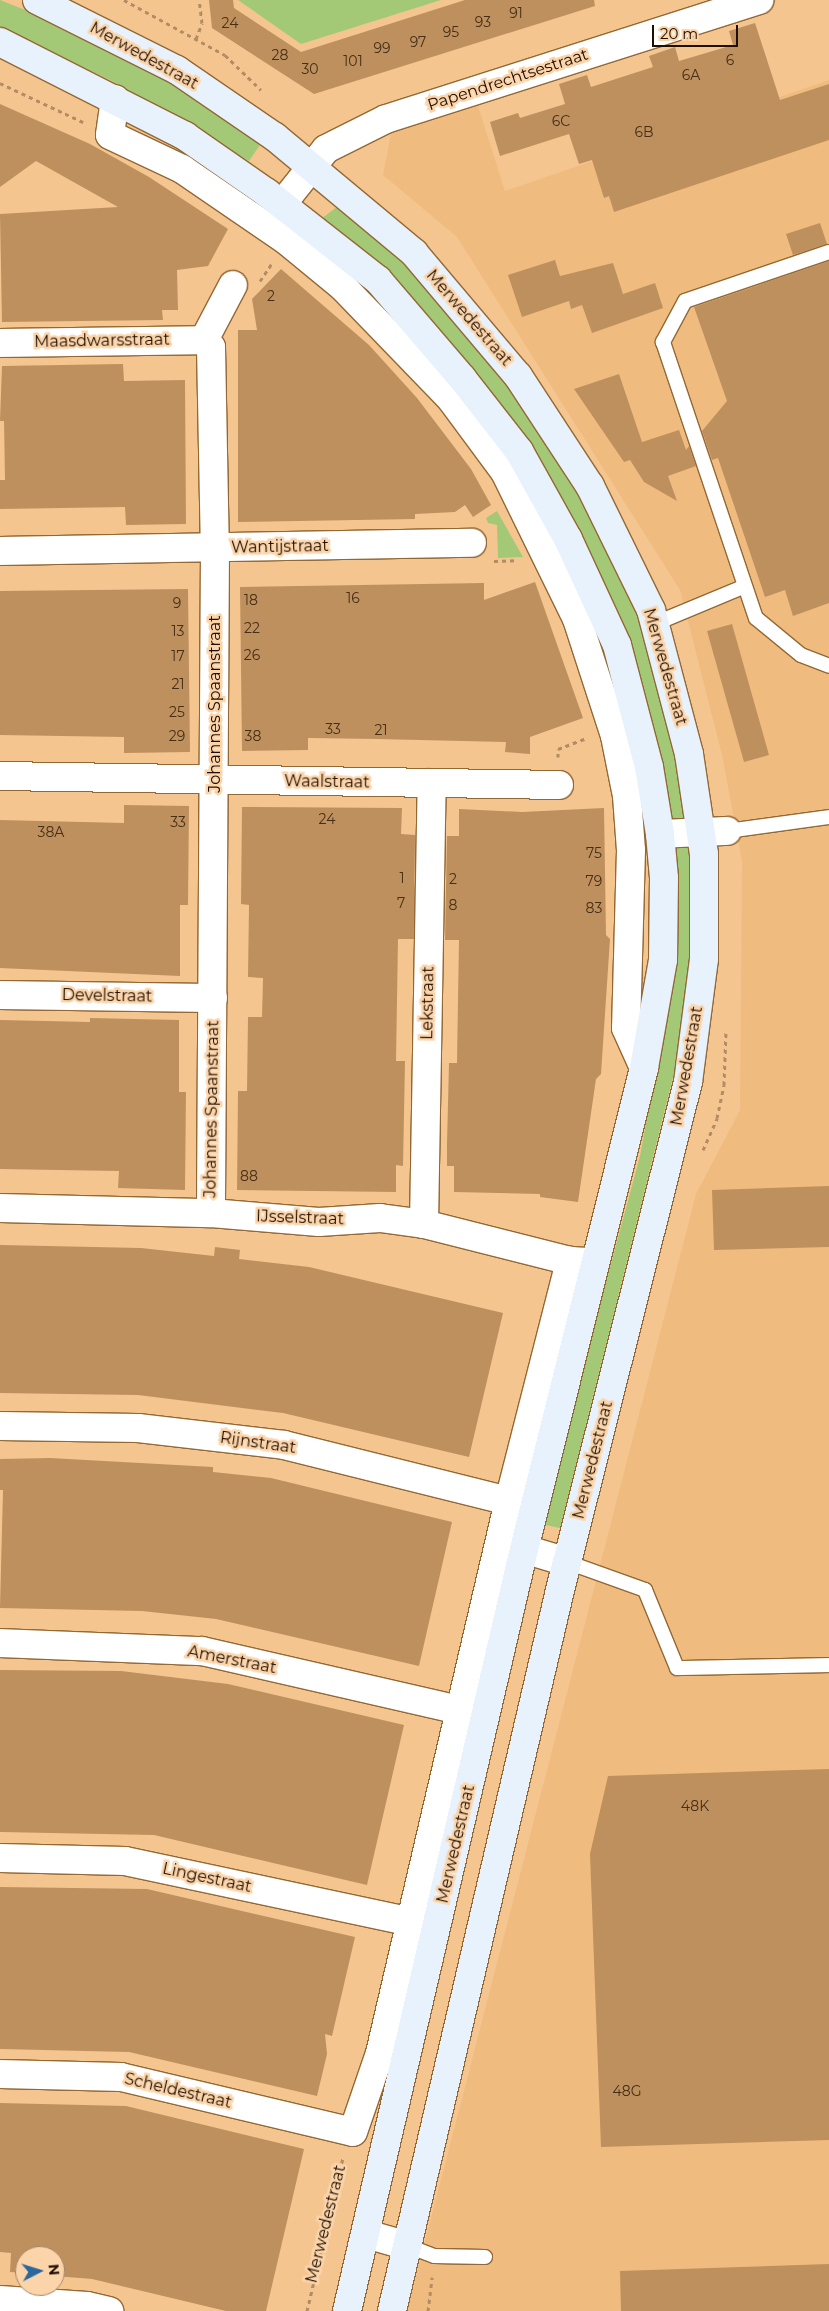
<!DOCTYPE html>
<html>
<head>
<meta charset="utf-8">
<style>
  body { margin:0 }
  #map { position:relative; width:829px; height:2311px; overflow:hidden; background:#f5c590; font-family:Montserrat,sans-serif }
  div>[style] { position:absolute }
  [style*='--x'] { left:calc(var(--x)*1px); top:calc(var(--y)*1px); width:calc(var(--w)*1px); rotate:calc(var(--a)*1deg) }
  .built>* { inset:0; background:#f0bb7f }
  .green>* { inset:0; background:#a3c977 }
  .building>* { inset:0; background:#be905d }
  .path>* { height:3px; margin-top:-1.5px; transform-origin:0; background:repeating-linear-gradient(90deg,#b28c63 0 4px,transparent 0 8px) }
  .roads { filter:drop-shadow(1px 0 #936834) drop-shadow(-1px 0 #936834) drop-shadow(0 1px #936834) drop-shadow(0 -1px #936834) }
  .lane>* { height:14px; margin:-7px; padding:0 7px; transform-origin:7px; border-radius:7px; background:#fff }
  .street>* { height:28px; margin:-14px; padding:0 14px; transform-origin:14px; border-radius:14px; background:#fff }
  .secondary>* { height:28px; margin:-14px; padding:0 14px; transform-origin:14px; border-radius:14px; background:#e8f2fc }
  span { translate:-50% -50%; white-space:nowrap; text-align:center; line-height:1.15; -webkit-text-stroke:5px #fbd4aa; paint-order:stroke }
  .number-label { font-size:14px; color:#462e17 }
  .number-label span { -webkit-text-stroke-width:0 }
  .street-label { font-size:16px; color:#1e0e00 }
  .north { position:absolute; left:15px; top:2246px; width:50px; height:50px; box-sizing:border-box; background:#fbd4aa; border:1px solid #a38566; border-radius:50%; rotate:85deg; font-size:14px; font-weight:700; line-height:20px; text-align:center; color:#1e0e00 }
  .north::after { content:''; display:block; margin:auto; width:18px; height:22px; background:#2b679f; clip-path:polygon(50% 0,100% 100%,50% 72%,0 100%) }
  .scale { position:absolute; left:652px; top:25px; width:86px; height:22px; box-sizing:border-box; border:2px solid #1e0e00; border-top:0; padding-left:6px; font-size:15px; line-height:18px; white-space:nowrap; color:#1e0e00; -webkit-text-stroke:4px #fbd4aa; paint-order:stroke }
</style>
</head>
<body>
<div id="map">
  <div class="built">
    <div style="clip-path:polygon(829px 80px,829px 2311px,407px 2311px,696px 1194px,740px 1110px,742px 861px,722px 755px,680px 590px,457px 237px,383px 175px,391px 133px,478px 106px,505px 191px)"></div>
  </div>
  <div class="green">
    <div style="clip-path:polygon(0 0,58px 23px,162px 77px,262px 142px,249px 161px,110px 80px,0 28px)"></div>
    <div style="clip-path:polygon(238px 0,441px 0,301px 44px)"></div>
    <div style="clip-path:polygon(337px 207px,379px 240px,421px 281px,482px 349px,572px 473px,647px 628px,691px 794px,691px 986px,674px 1073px,560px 1528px,541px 1524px,640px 1156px,668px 1004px,667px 805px,648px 706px,614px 612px,571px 518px,314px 224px)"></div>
    <div style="clip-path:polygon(497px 511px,523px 557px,498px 558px,497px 525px,488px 523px,486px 518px)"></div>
  </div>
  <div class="building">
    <div style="clip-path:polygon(209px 0,233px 0,234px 8px,301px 52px,465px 0,594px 0,595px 6px,314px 94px,212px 28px)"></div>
    <div style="clip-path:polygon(755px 23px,780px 100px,829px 84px,829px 140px,614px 212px,609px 196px,604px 198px,592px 160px,579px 164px,569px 134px,500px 156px,490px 122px,518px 113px,520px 118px,565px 104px,559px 84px,587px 75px,591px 87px,653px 67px,649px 56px,675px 47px,679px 61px,733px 45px,729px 31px)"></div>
    <div style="clip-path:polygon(0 104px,90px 144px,149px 177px,228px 229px,208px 266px,177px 270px,178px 310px,162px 310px,163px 320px,2px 322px,0 214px,118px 207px,36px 161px,0 187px)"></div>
    <div style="clip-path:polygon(820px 223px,827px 244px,793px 255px,786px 234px)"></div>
    <div style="clip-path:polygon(555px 260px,560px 276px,613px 263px,623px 294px,655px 283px,663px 308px,592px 333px,582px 305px,571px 309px,569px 301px,522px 317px,508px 275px)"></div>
    <div style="clip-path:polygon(829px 261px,829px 603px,793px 616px,785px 590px,765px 597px,718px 458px,712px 460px,702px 431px,727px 401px,694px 307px)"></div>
    <div style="clip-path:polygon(281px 269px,369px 345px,417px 398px,471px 469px,491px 505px,473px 517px,465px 505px,455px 512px,415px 514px,415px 519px,238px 522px,238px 330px,257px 330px,252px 299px)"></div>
    <div style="clip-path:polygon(123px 364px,124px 381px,185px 380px,186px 524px,126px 525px,125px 507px,0 509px,0 480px,5px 480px,4px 421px,0 421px,2px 366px)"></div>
    <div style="clip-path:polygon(619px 374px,642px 442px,679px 430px,686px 450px,689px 446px,696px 466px,668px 476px,677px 501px,644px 482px,630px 460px,624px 462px,574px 389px)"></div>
    <div style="clip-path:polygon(535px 582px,583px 718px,530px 737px,530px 754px,505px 752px,506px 742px,376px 739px,308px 738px,308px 750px,242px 751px,240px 587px,484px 583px,484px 600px)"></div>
    <div style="clip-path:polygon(188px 589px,190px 752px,124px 753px,124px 737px,0 735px,0 591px)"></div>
    <div style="clip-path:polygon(732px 624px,769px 755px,744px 762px,707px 631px)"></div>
    <div style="clip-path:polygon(124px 805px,189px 806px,188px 905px,180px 905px,180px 976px,0 968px,0 820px,124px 823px)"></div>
    <div style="clip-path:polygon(242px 807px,402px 808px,401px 834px,415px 835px,414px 939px,398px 939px,396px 1061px,405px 1061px,403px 1166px,396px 1165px,396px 1192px,237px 1190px,238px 1091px,247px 1091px,248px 1017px,262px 1017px,263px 978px,248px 977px,249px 905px,241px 904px)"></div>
    <div style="clip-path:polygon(604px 808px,606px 935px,610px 939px,601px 1074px,596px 1079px,578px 1202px,540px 1197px,540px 1194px,454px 1192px,454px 1166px,447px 1166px,447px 1144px,449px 1063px,457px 1063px,459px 940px,445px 940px,447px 836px,459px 836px,459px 809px,522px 812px)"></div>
    <div style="clip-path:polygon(90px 1018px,179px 1020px,179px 1092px,186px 1092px,185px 1190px,118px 1188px,119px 1171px,0 1169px,0 1020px,90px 1022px)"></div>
    <div style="clip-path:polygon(829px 1186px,829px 1247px,714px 1250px,712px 1190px)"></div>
    <div style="clip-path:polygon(0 1245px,141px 1248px,214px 1256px,215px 1247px,240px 1250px,239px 1259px,309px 1267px,503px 1313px,469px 1457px,283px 1413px,138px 1395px,0 1393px)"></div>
    <div style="clip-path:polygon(50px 1458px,213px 1467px,213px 1472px,271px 1478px,452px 1522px,419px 1666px,216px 1619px,142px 1611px,0 1608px,3px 1490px,0 1490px,0 1459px)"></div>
    <div style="clip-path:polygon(0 1670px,121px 1671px,228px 1684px,404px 1725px,367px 1885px,154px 1835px,0 1832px)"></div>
    <div style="clip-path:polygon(829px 1769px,829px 2140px,601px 2147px,590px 1854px,608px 1776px)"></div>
    <div style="clip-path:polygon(0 1887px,147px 1889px,355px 1937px,332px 2036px,325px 2034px,327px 2054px,317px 2096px,129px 2052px,0 2049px)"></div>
    <div style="clip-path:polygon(0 2103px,126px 2106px,304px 2149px,266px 2311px,226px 2311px,92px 2279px,55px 2276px,55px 2256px,25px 2256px,25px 2273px,10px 2272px,11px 2253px,0 2252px)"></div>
    <div style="clip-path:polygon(829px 2264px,829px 2311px,621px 2311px,620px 2271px)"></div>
  </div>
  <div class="path">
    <div style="--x:124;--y:0;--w:115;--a:28.6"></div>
    <div style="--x:225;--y:55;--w:50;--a:44.2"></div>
    <div style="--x:196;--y:39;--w:17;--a:-69"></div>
    <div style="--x:202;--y:23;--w:23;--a:-97"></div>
    <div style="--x:0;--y:83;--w:92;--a:25.2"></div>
    <div style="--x:260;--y:281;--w:22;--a:-56"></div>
    <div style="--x:494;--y:561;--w:23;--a:-2"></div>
    <div style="--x:558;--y:757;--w:8;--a:-90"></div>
    <div style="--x:558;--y:749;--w:30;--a:-21"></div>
    <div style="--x:703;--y:1150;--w:35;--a:-66"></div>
    <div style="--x:717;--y:1118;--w:34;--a:-78"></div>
    <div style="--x:724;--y:1085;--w:55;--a:-87.9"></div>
    <div style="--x:307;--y:2311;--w:157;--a:-76.8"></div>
    <div style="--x:428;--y:2311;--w:34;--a:-83"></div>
  </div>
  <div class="roads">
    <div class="lane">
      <div style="--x:829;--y:252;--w:152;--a:161.2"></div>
      <div style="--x:685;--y:301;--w:47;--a:118.2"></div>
      <div style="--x:663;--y:342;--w:291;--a:71.4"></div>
      <div style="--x:756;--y:618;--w:58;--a:39.4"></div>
      <div style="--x:801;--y:655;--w:30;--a:21"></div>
      <div style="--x:654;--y:624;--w:96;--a:-22.6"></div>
      <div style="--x:727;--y:831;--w:103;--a:-7.8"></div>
      <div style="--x:567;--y:1562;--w:83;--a:19.7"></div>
      <div style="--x:645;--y:1590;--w:84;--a:67.7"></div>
      <div style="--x:677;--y:1668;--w:152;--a:-1.1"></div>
      <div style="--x:408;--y:2246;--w:28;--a:21"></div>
      <div style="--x:434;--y:2256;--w:51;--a:1.1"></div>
    </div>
    <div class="street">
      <div style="--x:115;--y:99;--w:36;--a:98"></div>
      <div style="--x:110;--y:135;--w:80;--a:25.3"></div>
      <div style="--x:182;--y:169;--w:127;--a:34.4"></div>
      <div style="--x:287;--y:241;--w:72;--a:39.4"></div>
      <div style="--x:343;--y:287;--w:156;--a:46"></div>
      <div style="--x:451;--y:399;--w:91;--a:53.5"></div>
      <div style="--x:505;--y:472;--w:164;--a:63.9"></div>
      <div style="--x:577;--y:619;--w:123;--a:72"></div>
      <div style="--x:615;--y:736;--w:61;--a:78.7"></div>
      <div style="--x:627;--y:796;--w:54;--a:85.8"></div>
      <div style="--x:631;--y:850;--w:178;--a:91.6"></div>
      <div style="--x:626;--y:1028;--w:44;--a:65.8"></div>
      <div style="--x:282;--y:204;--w:70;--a:-51.3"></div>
      <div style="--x:326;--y:149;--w:67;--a:-26.6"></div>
      <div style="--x:386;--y:119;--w:392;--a:-17.7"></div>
      <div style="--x:204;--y:340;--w:10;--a:45"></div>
      <div style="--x:211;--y:347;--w:202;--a:88.9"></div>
      <div style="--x:215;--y:549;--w:664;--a:90.35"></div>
      <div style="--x:204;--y:340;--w:62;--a:-62.2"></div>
      <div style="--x:0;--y:343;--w:204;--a:-0.8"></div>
      <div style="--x:0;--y:551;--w:472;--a:-1"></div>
      <div style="--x:0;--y:776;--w:559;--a:0.92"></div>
      <div style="--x:660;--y:834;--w:67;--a:-2.6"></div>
      <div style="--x:0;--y:995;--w:213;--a:0.8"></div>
      <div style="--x:0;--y:1208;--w:211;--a:1.4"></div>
      <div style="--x:211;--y:1213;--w:108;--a:4.8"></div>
      <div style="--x:319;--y:1222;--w:61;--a:-3.8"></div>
      <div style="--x:380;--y:1218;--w:44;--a:7.8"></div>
      <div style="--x:424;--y:1224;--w:151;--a:14.2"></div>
      <div style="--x:570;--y:1261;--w:18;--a:3"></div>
      <div style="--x:424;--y:1224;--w:441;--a:-89"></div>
      <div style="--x:0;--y:1426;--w:138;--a:0.8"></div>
      <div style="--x:138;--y:1428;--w:147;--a:6.6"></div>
      <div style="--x:284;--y:1445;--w:232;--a:14"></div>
      <div style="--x:524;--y:1549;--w:45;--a:16.8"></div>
      <div style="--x:0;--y:1643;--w:202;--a:2.3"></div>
      <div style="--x:202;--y:1651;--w:265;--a:12.9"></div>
      <div style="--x:0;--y:1858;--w:125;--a:1.4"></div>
      <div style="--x:125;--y:1861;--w:292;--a:12"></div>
      <div style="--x:0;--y:2074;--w:121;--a:1.4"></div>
      <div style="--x:121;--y:2077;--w:238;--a:13.3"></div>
      <div style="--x:353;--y:2132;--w:83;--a:-71.1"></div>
      <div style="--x:380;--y:2053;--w:567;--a:-76.85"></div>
      <div style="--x:509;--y:1501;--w:248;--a:-75.7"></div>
      <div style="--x:366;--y:2234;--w:44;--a:15.9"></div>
      <div style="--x:0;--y:2300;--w:87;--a:3.9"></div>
      <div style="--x:87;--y:2306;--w:23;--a:13"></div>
    </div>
    <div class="secondary">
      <div style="--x:37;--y:0;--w:157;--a:26.6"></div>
      <div style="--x:177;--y:70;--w:119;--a:34.4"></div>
      <div style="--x:275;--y:137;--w:181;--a:39.8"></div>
      <div style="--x:414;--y:253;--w:161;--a:49.8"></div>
      <div style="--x:518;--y:376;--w:131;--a:56.8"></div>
      <div style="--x:590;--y:486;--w:138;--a:63.8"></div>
      <div style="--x:651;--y:610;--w:149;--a:75.2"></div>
      <div style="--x:689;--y:754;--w:101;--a:81.5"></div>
      <div style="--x:704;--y:854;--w:105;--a:90"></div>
      <div style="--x:704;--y:959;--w:124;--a:97.4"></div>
      <div style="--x:688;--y:1082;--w:524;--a:104.14"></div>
      <div style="--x:560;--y:1590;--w:740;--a:103.12"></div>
      <div style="--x:0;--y:42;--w:208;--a:26.9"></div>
      <div style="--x:185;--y:136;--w:100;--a:34.8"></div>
      <div style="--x:267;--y:193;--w:141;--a:38.1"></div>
      <div style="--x:378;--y:280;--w:129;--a:49.4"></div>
      <div style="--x:462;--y:378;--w:93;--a:52"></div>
      <div style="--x:519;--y:451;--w:101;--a:60.9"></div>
      <div style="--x:568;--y:539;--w:117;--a:65.2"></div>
      <div style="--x:617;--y:645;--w:126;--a:75.3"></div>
      <div style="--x:649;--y:767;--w:68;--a:80.7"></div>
      <div style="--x:660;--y:834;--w:44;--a:84.8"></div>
      <div style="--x:664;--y:878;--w:82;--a:90.7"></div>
      <div style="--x:663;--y:960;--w:110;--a:100"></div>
      <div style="--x:644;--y:1068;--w:496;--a:104"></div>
      <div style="--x:524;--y:1549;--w:782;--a:103.08"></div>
    </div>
  </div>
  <div class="number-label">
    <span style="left:516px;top:13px">91</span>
    <span style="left:483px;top:22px">93</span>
    <span style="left:230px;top:23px">24</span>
    <span style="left:451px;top:32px">95</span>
    <span style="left:418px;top:42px">97</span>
    <span style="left:382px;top:48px">99</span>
    <span style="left:280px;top:55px">28</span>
    <span style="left:730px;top:60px">6</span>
    <span style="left:353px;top:61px">101</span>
    <span style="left:310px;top:69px">30</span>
    <span style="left:691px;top:75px">6A</span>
    <span style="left:561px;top:121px">6C</span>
    <span style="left:644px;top:132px">6B</span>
    <span style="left:271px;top:296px">2</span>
    <span style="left:353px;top:598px">16</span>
    <span style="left:251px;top:600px">18</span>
    <span style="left:177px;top:603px">9</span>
    <span style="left:252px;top:628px">22</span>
    <span style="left:178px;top:631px">13</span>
    <span style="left:252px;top:655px">26</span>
    <span style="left:178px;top:656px">17</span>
    <span style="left:178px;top:684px">21</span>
    <span style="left:177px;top:712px">25</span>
    <span style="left:333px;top:729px">33</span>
    <span style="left:381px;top:730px">21</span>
    <span style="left:177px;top:736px">29</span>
    <span style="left:253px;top:736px">38</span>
    <span style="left:327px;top:819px">24</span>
    <span style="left:178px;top:822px">33</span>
    <span style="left:51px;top:832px">38A</span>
    <span style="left:594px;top:853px">75</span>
    <span style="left:402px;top:878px">1</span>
    <span style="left:453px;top:879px">2</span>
    <span style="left:594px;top:881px">79</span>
    <span style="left:401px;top:903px">7</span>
    <span style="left:453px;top:905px">8</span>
    <span style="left:594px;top:908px">83</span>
    <span style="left:249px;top:1176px">88</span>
    <span style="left:695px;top:1806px">48K</span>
    <span style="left:627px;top:2091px">48G</span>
  </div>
  <div class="street-label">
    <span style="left:144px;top:56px;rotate:29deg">Merwedestraat</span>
    <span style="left:508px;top:80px;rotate:-18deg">Papendrechtsestraat</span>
    <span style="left:469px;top:318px;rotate:49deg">Merwedestraat</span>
    <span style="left:102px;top:341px;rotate:-1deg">Maasdwarsstraat</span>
    <span style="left:280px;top:547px;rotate:-1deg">Wantijstraat</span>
    <span style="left:665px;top:667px;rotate:74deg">Merwedestraat</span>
    <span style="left:215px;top:704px;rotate:-90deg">Johannes Spaanstraat</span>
    <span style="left:327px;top:782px;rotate:1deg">Waalstraat</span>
    <span style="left:107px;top:996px;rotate:1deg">Develstraat</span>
    <span style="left:428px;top:1003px;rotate:-89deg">Lekstraat</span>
    <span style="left:687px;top:1066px;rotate:-80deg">Merwedestraat</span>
    <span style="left:212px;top:1109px;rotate:-89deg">Johannes Spaanstraat</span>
    <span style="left:300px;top:1218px;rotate:2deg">IJsselstraat</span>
    <span style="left:258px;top:1443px;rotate:8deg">Rijnstraat</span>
    <span style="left:593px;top:1460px;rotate:-76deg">Merwedestraat</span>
    <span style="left:232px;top:1660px;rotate:11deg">Amerstraat</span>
    <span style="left:456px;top:1844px;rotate:-77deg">Merwedestraat</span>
    <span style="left:207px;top:1878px;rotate:12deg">Lingestraat</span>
    <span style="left:178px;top:2091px;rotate:13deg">Scheldestraat</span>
    <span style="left:326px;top:2224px;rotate:-76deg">Merwedestraat</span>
  </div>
  <div class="north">N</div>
  <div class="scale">20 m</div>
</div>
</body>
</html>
